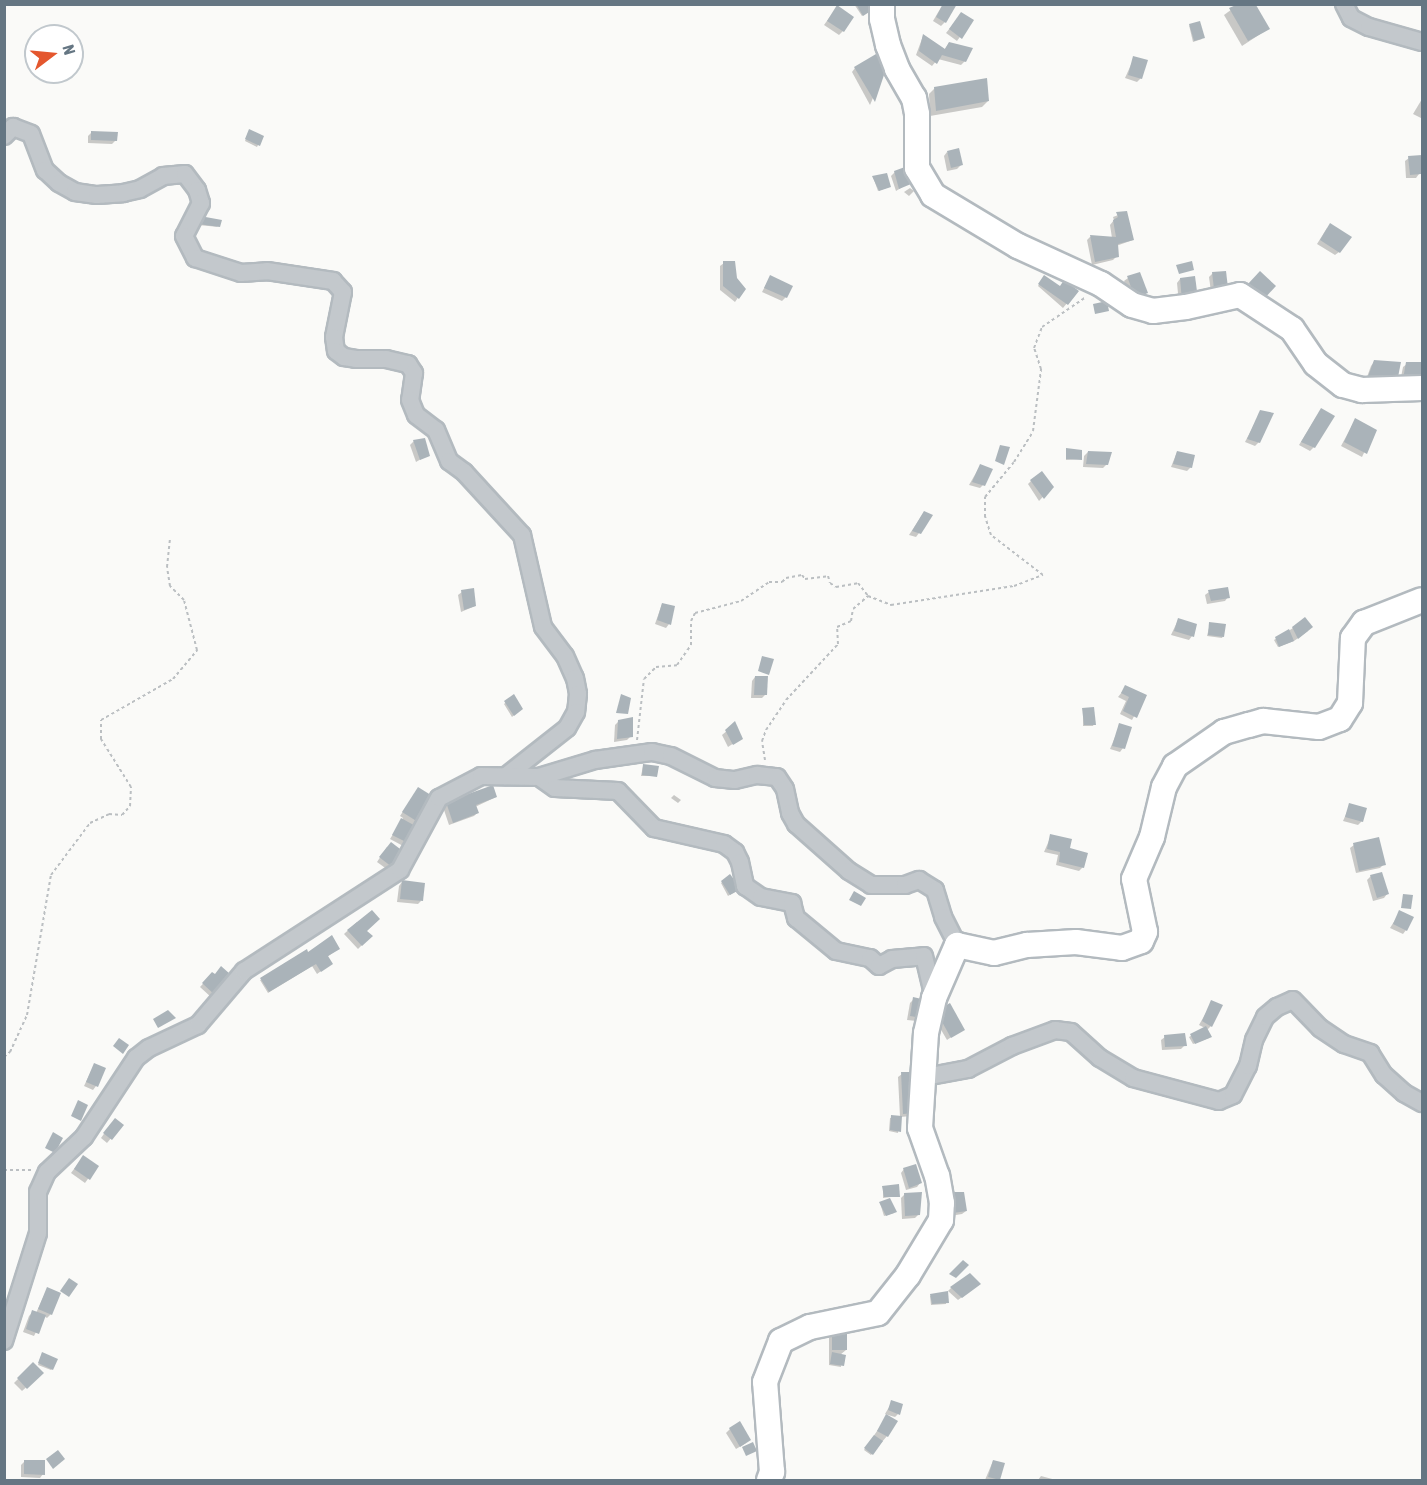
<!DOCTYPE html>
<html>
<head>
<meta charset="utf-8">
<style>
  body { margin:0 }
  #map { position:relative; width:1427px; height:1485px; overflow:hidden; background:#fafaf8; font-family:"Asap Condensed",sans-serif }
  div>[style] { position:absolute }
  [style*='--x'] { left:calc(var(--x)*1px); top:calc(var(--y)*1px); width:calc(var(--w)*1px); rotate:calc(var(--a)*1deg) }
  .shadow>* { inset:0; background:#0003 }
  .building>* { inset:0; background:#aab3b9 }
  .path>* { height:2px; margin-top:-1px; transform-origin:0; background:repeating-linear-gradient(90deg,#bbbfc2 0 3px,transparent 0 6px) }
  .roads { filter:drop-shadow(2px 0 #b3babf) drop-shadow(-2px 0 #b3babf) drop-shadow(0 2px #b3babf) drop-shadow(0 -2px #b3babf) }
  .minor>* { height:16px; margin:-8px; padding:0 8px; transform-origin:8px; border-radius:8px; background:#c3c8cc }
  .secondary>* { height:24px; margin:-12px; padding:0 12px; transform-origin:12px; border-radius:12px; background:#fff }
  span { translate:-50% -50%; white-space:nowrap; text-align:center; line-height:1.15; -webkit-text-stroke:6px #fff; paint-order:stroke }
  .frame { position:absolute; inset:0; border:6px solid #657683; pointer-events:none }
  .north { position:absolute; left:24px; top:24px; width:60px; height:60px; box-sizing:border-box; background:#fff; border:2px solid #c1c8cd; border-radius:50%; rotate:74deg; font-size:16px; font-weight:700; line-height:24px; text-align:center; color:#657683 }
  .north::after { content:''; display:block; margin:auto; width:21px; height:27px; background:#e4572e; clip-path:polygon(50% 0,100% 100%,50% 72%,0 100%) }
</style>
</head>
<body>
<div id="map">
  <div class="shadow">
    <div style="clip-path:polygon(854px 4px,869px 4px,871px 10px,862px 16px)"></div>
    <div style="clip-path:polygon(943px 4px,945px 22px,941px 26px,933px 21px)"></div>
    <div style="clip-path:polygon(1239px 4px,1254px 4px,1268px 29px,1242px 46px,1224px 15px)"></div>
    <div style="clip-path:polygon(837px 7px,843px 31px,839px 35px,824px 25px)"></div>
    <div style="clip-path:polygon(958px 18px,972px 20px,957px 41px,946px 33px)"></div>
    <div style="clip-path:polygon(1189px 25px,1202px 39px,1193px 42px)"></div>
    <div style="clip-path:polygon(923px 36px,944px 50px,949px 43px,965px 61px,961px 65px,938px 59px,932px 66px,916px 55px)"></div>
    <div style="clip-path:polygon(1134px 58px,1141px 78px,1137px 82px,1125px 78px)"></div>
    <div style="clip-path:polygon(855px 68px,885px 69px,870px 105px,852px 72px)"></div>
    <div style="clip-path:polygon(935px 88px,988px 101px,982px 107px,930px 116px,929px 94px)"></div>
    <div style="clip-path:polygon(1422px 99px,1422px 116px,1421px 118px,1413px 114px)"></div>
    <div style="clip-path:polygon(92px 132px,116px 140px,112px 144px,88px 143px,88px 136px)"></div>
    <div style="clip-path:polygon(248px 133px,262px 137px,257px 147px,245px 141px)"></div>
    <div style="clip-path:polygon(947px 152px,961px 165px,957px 169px,947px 171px,944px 156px)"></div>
    <div style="clip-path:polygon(1409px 158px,1419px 174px,1416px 178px,1406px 178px,1405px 161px)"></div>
    <div style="clip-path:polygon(895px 172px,909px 183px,896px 191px,891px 176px)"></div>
    <div style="clip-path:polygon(873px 177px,889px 187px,878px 191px)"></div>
    <div style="clip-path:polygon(910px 188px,914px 191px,909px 196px,904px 192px)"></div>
    <div style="clip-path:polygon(1126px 212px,1133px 240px,1116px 246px,1117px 256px,1113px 260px,1092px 265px,1087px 240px,1090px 237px,1112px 238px,1110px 225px,1114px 220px,1113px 217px)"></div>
    <div style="clip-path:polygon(199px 219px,219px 227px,198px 225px)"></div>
    <div style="clip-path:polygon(1327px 228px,1339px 252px,1335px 255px,1317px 244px)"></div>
    <div style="clip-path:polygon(724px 263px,744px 289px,735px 302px,720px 290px,720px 266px)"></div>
    <div style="clip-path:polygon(1213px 273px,1226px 287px,1211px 292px,1209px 277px)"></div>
    <div style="clip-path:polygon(770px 277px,786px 297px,782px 301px,762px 292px)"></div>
    <div style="clip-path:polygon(1043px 278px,1059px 287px,1077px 291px,1063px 308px,1038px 286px)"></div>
    <div style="clip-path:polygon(1128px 278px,1146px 293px,1142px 297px,1131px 300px,1124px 281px)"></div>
    <div style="clip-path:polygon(1193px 278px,1179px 304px,1177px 283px,1180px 279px)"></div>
    <div style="clip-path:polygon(1374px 362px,1399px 363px,1364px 385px,1371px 366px)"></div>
    <div style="clip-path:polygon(1422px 363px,1419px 376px,1400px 382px,1403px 367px,1407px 364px)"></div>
    <div style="clip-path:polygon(1261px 411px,1259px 442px,1255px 446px,1245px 442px)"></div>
    <div style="clip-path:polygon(1318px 414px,1314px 447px,1310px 451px,1299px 445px)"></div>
    <div style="clip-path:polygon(1355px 420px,1375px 430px,1362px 457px,1341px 446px)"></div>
    <div style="clip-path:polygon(414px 441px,428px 455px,416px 462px,410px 445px)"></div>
    <div style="clip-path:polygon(1066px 450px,1080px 459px,1066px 460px)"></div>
    <div style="clip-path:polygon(1088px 452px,1107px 464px,1103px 468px,1083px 467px,1084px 456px)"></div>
    <div style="clip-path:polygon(1177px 452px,1191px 467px,1187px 471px,1171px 467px)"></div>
    <div style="clip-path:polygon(980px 466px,983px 485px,980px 488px,969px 485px)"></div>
    <div style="clip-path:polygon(1031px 481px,1052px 487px,1039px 501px,1028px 484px)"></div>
    <div style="clip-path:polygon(924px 512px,919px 533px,916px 537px,909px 535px)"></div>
    <div style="clip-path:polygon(462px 592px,475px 606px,461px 612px,458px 595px)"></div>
    <div style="clip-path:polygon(1209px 592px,1228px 597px,1225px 601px,1207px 604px,1205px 595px)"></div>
    <div style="clip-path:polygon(662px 604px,669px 624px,666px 628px,655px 624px)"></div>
    <div style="clip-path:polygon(1178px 620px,1192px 636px,1189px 640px,1171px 635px)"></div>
    <div style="clip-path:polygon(1210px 624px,1223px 636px,1222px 638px,1207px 636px)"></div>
    <div style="clip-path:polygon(1293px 628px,1308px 631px,1294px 641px,1278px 647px,1274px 640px)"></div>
    <div style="clip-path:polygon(755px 677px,766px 694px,762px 698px,751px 698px,752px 681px)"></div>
    <div style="clip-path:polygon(1126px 687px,1145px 696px,1132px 720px,1120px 714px,1126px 701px,1118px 697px)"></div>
    <div style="clip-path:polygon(513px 696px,521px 709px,512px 717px,504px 704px)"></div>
    <div style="clip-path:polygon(1083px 709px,1094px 724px,1093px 726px,1083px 726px)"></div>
    <div style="clip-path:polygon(619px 721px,631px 736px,627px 740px,614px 742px,615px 725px)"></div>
    <div style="clip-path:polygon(735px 724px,740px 739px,728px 747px,722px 735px)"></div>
    <div style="clip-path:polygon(1120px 725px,1123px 748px,1120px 752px,1110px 749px)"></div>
    <div style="clip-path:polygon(643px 766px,656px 776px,641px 776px)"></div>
    <div style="clip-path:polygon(415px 793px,417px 821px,412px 826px,405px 847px,390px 839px,403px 818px,400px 816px)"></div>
    <div style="clip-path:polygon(674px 795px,681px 800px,678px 803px,671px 798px)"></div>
    <div style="clip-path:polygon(496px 797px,475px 807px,477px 813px,474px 816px,449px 825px,443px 807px,446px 803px)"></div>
    <div style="clip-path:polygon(1350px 805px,1362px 821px,1358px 825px,1343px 821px)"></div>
    <div style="clip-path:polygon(1051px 836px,1068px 849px,1083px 867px,1079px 871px,1056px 865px,1058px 855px,1044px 852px)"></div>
    <div style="clip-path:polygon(1354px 845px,1384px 864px,1380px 868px,1356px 873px,1350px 848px)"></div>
    <div style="clip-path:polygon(387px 847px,391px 866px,388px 870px,377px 862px)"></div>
    <div style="clip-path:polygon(730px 876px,738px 890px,728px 896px,721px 883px)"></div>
    <div style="clip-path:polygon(1371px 876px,1387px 894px,1384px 898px,1373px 901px,1367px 880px)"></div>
    <div style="clip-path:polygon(402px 882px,421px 901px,418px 904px,397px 902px,399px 886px)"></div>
    <div style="clip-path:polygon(1400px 912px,1406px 930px,1403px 934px,1390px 928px)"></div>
    <div style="clip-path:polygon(357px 922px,371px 936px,358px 949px,344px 934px)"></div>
    <div style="clip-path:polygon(338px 949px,327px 957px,331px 964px,317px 974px,312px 966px,268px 993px,260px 980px)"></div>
    <div style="clip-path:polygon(212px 974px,215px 976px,228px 974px,212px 998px,200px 987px)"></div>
    <div style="clip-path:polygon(914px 999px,921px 1018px,917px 1021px,907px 1020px,910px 1003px)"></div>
    <div style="clip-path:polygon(1212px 1002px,1211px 1026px,1207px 1030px,1209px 1038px,1193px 1044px,1189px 1037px,1205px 1028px,1199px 1025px)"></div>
    <div style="clip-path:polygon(933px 1016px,963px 1029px,947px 1040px)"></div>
    <div style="clip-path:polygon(1165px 1037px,1185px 1045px,1181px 1049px,1162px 1050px,1161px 1040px)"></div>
    <div style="clip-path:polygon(94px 1065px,96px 1086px,93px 1090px,84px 1086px)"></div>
    <div style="clip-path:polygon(902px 1074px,912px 1116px,900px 1117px,898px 1133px,889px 1131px,890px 1118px,900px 1117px,898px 1077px)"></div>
    <div style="clip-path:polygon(111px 1124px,122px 1125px,107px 1143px,101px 1138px)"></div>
    <div style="clip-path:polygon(80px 1161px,97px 1166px,85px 1183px,71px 1173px)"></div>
    <div style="clip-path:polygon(904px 1169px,920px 1183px,917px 1187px,906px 1190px,901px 1173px)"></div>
    <div style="clip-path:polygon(883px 1187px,899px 1196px,883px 1198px)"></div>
    <div style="clip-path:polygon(905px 1194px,919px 1214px,915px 1218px,902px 1219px,901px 1198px)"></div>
    <div style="clip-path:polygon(945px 1197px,966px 1211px,962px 1214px,950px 1216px)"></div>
    <div style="clip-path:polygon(880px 1203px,894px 1213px,884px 1216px)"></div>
    <div style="clip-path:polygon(976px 1287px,958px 1300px,948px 1291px,951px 1288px)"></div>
    <div style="clip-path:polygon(47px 1289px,51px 1314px,47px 1318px,44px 1316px,34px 1336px,23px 1332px,29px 1316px,33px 1312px,36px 1313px)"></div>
    <div style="clip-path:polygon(946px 1293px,946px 1304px,931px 1305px,930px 1296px)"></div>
    <div style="clip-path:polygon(833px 1335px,846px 1350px,840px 1355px,841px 1367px,829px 1365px,829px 1338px)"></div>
    <div style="clip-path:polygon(41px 1356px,52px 1369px,51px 1370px,38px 1365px)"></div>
    <div style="clip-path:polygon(33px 1364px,42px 1373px,22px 1391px,14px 1383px)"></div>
    <div style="clip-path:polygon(892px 1402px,898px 1414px,895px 1417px,888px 1415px,887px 1436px,871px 1455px,864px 1450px,888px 1415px,885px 1414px)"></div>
    <div style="clip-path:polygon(730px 1429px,746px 1443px,736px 1449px,726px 1433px)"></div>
    <div style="clip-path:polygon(25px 1461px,43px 1474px,40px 1478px,21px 1477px,21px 1465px)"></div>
    <div style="clip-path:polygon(993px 1461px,1003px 1464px,998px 1480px,985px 1480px)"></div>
    <div style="clip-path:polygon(1041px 1476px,1056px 1480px,1038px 1480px)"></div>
  </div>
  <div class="building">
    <div style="clip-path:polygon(856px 4px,871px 4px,874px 9px,863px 16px)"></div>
    <div style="clip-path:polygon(943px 4px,957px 4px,946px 23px,936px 17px)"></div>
    <div style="clip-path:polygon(837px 5px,854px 17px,844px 32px,827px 21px)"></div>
    <div style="clip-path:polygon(1236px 5px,1256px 5px,1270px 29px,1248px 41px,1229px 8px)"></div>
    <div style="clip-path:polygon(961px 12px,974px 20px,962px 39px,949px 29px)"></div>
    <div style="clip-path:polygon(1200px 21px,1205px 38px,1194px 41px,1189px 24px)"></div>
    <div style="clip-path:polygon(923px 34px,945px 49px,949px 42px,973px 48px,966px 62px,942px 55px,937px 64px,919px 51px)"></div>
    <div style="clip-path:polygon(876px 54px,886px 69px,875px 102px,854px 67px)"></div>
    <div style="clip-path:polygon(1133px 56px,1148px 60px,1142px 79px,1128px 75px)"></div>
    <div style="clip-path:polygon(987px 78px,989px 101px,936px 111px,934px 87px)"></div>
    <div style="clip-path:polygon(249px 129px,264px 136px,260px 146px,245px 139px)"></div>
    <div style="clip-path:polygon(91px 131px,118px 132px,117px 141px,91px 140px)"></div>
    <div style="clip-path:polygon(959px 148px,963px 165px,951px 168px,947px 151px)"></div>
    <div style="clip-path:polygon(1422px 155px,1421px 174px,1410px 175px,1408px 156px)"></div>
    <div style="clip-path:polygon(905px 167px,911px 184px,899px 189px,894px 171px)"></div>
    <div style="clip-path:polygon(887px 173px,891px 187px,879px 191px,872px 176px)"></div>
    <div style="clip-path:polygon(1127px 211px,1134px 240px,1118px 244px,1119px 257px,1095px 262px,1090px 235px,1116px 237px,1113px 220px,1118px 217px,1116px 212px)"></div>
    <div style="clip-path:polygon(200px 216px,222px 220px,220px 227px,198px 224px)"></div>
    <div style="clip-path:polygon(1330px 223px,1352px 237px,1340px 253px,1320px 240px)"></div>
    <div style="clip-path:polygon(723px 261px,735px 261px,737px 278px,746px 289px,739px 299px,723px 286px)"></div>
    <div style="clip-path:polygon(1192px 261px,1194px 270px,1179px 274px,1176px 265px)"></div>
    <div style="clip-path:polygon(1226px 271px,1228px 288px,1214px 289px,1212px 272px)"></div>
    <div style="clip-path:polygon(1260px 271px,1276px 286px,1263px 300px,1247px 285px)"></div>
    <div style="clip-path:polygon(1140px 272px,1148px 293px,1135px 298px,1127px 276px)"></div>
    <div style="clip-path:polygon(770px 275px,793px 286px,787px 298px,764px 288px)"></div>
    <div style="clip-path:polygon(1044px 275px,1060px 286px,1064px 280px,1079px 291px,1068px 305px,1038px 284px)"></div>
    <div style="clip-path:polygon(1195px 276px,1198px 299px,1182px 301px,1180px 278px)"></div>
    <div style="clip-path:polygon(1107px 301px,1109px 311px,1095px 314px,1093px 304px)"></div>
    <div style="clip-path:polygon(1374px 360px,1401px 362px,1397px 382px,1366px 382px)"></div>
    <div style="clip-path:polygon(1406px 362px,1422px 362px,1421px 377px,1403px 379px)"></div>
    <div style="clip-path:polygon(1321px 408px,1335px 416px,1315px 448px,1301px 442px)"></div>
    <div style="clip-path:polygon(1260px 410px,1274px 413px,1260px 443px,1247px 439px)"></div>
    <div style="clip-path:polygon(1355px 418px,1377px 430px,1367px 454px,1344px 442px)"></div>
    <div style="clip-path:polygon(425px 438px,430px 456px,420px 460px,413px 440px)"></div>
    <div style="clip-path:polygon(1000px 445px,1010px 447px,1004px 465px,995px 461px)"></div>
    <div style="clip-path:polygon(1066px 448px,1082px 450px,1082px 460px,1066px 459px)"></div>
    <div style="clip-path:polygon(1088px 451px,1112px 452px,1108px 465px,1086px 464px)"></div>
    <div style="clip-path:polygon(1177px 451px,1195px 455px,1192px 468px,1173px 464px)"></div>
    <div style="clip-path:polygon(980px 464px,993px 469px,985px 486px,972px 482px)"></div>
    <div style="clip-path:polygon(1042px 471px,1054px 487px,1044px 499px,1030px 480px)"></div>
    <div style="clip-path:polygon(924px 511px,933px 515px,921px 534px,912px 531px)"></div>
    <div style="clip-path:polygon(1228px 587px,1230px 598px,1211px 601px,1208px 590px)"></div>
    <div style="clip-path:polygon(474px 588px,476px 606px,464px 610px,461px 590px)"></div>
    <div style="clip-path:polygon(662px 603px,675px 606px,671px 625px,657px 620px)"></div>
    <div style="clip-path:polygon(1305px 617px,1313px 627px,1298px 639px,1292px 627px)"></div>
    <div style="clip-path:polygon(1178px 618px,1197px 624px,1194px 637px,1174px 631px)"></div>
    <div style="clip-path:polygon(1209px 622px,1226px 624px,1224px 637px,1208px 635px)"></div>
    <div style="clip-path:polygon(1289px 629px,1294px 641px,1279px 647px,1275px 637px)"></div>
    <div style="clip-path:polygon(762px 656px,774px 659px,769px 675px,758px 671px)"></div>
    <div style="clip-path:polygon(755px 676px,768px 676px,767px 695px,754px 695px)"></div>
    <div style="clip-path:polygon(1125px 685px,1147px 695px,1137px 718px,1123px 711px,1129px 697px,1121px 693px)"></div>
    <div style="clip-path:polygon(514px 694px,523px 709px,514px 716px,504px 701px)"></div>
    <div style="clip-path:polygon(621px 694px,631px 698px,628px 714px,616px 713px)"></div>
    <div style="clip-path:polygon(1094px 707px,1096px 725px,1084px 725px,1082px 708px)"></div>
    <div style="clip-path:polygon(633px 717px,633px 737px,617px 739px,618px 720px)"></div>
    <div style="clip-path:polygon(735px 721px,743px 739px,733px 745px,725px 730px)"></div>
    <div style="clip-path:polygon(1119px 723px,1132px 727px,1125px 749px,1112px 746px)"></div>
    <div style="clip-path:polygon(643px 764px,659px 766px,657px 777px,642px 775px)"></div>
    <div style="clip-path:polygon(493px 785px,497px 797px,476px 805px,479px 813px,453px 823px,446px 802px)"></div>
    <div style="clip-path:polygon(418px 787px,434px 797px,418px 822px,402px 812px)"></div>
    <div style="clip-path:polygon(1349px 803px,1367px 808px,1363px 822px,1345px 817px)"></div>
    <div style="clip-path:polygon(401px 818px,419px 828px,410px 844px,392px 835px)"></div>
    <div style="clip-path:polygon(1050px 834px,1072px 839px,1070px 848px,1088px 853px,1084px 868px,1059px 862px,1060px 852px,1047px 849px)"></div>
    <div style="clip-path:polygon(1379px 837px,1386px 865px,1359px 871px,1353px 843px)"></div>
    <div style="clip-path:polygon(391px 842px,404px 852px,392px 867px,379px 857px)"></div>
    <div style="clip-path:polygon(1382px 872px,1389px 894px,1377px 898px,1370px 875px)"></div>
    <div style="clip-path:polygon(730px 874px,741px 889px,730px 895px,721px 881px)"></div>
    <div style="clip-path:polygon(402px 880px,425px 883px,423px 901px,400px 899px)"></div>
    <div style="clip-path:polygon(854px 891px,866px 898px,861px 906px,849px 900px)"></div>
    <div style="clip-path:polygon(1403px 894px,1413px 895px,1411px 909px,1401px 908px)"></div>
    <div style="clip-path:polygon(372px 910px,380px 919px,367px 931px,373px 936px,362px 946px,347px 930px)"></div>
    <div style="clip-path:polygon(1399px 910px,1414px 917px,1407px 931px,1393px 924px)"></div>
    <div style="clip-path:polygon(332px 935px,340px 949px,328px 956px,333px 964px,321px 972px,316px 964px,269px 992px,260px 978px,307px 949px,308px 952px)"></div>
    <div style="clip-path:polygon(221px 966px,230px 974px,216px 996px,202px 983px,212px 972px,215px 974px)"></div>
    <div style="clip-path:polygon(913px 997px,926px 1000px,922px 1018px,910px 1016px)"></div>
    <div style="clip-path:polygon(1211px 1000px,1223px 1005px,1212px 1027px,1202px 1021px)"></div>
    <div style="clip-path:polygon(950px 1003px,965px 1030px,951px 1038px,936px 1011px)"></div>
    <div style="clip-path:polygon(168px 1010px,176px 1018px,158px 1028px,153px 1019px)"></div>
    <div style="clip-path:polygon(1206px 1026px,1212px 1037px,1195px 1044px,1190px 1034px)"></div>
    <div style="clip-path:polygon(1185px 1033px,1187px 1046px,1165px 1047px,1164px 1035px)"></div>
    <div style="clip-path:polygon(119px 1038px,129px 1045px,123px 1054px,113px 1046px)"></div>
    <div style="clip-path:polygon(94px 1063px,106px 1068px,98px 1087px,86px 1082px)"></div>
    <div style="clip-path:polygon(901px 1072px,917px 1072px,917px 1113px,903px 1114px)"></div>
    <div style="clip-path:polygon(78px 1100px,88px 1105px,81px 1121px,71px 1116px)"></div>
    <div style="clip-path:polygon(891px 1115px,902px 1116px,901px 1132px,890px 1130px)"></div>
    <div style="clip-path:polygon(115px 1118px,124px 1125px,112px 1140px,103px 1133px)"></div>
    <div style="clip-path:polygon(53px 1132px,63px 1138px,55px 1153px,45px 1148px)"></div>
    <div style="clip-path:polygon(83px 1155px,99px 1166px,90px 1180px,74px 1169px)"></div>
    <div style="clip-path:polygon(916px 1164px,922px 1183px,909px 1188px,903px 1168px)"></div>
    <div style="clip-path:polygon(899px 1184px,900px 1197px,884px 1197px,882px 1186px)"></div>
    <div style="clip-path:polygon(922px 1192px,920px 1215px,905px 1216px,904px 1193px)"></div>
    <div style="clip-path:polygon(948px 1192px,964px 1192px,967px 1211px,953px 1213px)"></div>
    <div style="clip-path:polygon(890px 1198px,897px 1212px,886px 1216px,879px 1202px)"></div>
    <div style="clip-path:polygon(963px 1260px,969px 1265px,956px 1278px,949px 1274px)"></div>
    <div style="clip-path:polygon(970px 1273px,981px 1284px,962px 1298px,950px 1287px)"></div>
    <div style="clip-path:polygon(69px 1278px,78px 1284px,69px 1297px,60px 1291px)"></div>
    <div style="clip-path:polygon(47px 1287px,61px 1293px,52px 1315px,38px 1309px)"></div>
    <div style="clip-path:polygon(948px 1291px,949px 1303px,932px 1304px,930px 1294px)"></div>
    <div style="clip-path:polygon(32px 1310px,46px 1315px,39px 1334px,26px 1329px)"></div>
    <div style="clip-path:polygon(832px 1333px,847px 1333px,847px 1350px,832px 1350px)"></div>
    <div style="clip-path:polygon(42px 1352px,58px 1359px,53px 1370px,38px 1363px)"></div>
    <div style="clip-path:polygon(832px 1352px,846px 1355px,844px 1366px,830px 1364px)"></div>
    <div style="clip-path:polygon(33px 1362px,44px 1373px,27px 1389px,17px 1378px)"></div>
    <div style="clip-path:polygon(891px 1400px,903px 1404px,900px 1415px,888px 1410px)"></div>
    <div style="clip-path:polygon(886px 1414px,898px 1421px,888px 1437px,877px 1431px)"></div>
    <div style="clip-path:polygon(740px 1421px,751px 1440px,740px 1447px,729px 1428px)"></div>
    <div style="clip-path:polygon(874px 1435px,883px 1441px,873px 1455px,864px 1448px)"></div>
    <div style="clip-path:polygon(753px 1442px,757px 1451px,746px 1456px,742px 1447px)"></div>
    <div style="clip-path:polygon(58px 1450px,65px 1459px,53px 1469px,46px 1459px)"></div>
    <div style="clip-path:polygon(24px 1460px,45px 1460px,45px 1475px,24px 1474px)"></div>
    <div style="clip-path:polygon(993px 1460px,1005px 1463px,1000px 1480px,988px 1477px)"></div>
  </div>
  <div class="path">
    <div style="--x:637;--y:740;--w:61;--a:-83.5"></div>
    <div style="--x:644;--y:679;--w:17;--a:-45"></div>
    <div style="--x:656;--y:667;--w:21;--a:-5"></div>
    <div style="--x:677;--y:665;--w:24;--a:-55"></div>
    <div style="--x:691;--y:645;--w:24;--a:-90"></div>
    <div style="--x:691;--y:621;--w:9;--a:-63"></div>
    <div style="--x:695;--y:613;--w:48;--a:-14.6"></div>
    <div style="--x:741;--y:601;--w:34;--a:-34"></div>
    <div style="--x:769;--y:582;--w:13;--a:0"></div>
    <div style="--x:782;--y:582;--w:6;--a:-45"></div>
    <div style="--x:786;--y:578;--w:16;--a:-11"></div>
    <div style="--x:802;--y:575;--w:5;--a:53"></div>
    <div style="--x:805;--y:579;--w:23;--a:-7"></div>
    <div style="--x:828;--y:576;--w:7;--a:74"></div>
    <div style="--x:830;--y:583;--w:7;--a:34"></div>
    <div style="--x:836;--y:587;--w:22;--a:-10"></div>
    <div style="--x:858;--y:583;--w:16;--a:52"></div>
    <div style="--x:765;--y:760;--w:19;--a:-99"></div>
    <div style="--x:762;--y:741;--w:12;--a:-70"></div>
    <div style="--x:766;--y:730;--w:36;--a:-56"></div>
    <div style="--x:786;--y:700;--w:76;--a:-47.1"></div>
    <div style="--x:838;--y:644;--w:17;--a:-93"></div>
    <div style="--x:837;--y:627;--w:15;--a:-23"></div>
    <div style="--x:851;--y:621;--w:12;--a:-81"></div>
    <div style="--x:853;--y:609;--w:20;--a:-41"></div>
    <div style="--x:868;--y:596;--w:25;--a:21"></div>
    <div style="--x:891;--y:605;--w:124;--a:-8.8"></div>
    <div style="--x:1014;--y:586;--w:31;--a:-21"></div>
    <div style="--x:1043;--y:575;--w:66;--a:-142.4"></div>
    <div style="--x:991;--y:535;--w:19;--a:-108"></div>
    <div style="--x:985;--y:517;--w:20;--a:-90"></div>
    <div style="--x:985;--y:497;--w:45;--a:-50.4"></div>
    <div style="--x:1014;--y:462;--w:36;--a:-58"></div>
    <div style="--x:1033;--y:431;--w:63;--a:-82.6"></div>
    <div style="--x:1041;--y:369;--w:22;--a:-108"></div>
    <div style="--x:1034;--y:348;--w:22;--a:-69"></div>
    <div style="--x:1042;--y:327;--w:53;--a:-34.3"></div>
    <div style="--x:4;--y:1057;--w:8;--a:-40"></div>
    <div style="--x:10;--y:1052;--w:41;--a:-65.3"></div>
    <div style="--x:27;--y:1015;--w:142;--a:-80.3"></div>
    <div style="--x:51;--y:875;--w:65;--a:-53.1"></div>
    <div style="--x:90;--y:823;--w:21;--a:-25"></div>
    <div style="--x:109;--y:814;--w:13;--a:4"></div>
    <div style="--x:122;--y:815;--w:12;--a:-48"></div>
    <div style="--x:130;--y:806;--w:19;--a:-87"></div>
    <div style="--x:131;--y:787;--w:57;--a:-122"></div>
    <div style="--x:101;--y:739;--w:19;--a:-90"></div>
    <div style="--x:101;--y:720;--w:83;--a:-29.7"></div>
    <div style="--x:173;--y:679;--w:38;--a:-50"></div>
    <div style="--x:197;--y:650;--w:52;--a:-104.6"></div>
    <div style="--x:184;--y:600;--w:20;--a:-135"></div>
    <div style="--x:170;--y:586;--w:19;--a:-99"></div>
    <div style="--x:167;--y:567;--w:28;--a:-84"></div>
    <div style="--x:4;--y:1170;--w:29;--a:0"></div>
  </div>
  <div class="roads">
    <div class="minor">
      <div style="--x:1344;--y:4;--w:16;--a:63"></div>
      <div style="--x:1351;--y:18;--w:20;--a:27"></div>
      <div style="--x:1369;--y:27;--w:55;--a:15.8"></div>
      <div style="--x:4;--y:136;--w:13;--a:-45"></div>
      <div style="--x:13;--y:127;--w:19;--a:21"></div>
      <div style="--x:31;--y:134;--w:39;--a:69"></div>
      <div style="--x:45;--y:170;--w:19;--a:43"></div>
      <div style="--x:59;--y:183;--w:18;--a:29"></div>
      <div style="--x:75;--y:192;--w:22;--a:8"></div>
      <div style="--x:97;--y:195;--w:26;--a:-4"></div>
      <div style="--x:123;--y:193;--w:17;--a:-13"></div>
      <div style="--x:140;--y:189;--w:26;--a:-29"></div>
      <div style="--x:163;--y:176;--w:22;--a:-5"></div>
      <div style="--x:185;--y:174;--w:20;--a:53"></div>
      <div style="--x:197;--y:190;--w:14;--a:73"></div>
      <div style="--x:201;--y:203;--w:37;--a:117"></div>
      <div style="--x:184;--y:236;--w:25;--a:63"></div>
      <div style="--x:195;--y:258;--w:48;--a:18.1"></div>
      <div style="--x:241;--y:273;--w:26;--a:-4"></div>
      <div style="--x:267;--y:271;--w:67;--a:8.6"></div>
      <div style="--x:333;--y:281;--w:15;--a:48"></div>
      <div style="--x:343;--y:292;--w:46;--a:101.3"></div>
      <div style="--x:334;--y:337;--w:14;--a:82"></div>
      <div style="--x:336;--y:351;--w:10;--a:37"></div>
      <div style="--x:344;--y:357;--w:12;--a:9"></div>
      <div style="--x:356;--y:359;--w:30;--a:0"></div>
      <div style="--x:386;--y:359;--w:23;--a:13"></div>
      <div style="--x:408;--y:364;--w:11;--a:56"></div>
      <div style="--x:414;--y:373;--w:27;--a:98"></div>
      <div style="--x:410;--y:400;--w:16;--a:68"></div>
      <div style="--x:416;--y:415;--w:25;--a:37"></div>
      <div style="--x:436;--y:430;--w:34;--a:67"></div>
      <div style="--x:449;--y:461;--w:19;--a:36"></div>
      <div style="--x:464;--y:472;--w:86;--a:47.4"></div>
      <div style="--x:522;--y:535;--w:94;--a:77.1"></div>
      <div style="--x:543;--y:627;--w:36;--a:53"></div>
      <div style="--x:565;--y:656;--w:24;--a:66"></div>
      <div style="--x:575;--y:678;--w:16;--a:79"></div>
      <div style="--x:578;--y:694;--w:18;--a:96"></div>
      <div style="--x:576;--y:712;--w:18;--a:119"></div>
      <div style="--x:567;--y:728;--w:78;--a:141.8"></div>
      <div style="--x:539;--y:777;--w:19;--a:35"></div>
      <div style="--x:555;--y:788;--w:63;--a:2.7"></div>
      <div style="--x:618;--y:791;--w:52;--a:45.8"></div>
      <div style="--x:654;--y:828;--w:72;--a:12.9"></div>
      <div style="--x:724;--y:844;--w:14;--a:36"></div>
      <div style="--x:735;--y:852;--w:11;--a:63"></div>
      <div style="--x:740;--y:862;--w:25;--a:78"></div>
      <div style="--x:745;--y:886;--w:19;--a:35"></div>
      <div style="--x:761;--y:897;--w:32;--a:11"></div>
      <div style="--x:792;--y:903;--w:16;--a:75"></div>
      <div style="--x:796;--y:918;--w:52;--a:39.5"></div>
      <div style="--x:836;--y:951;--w:35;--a:12"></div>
      <div style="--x:870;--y:958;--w:12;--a:42"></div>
      <div style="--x:879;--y:966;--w:15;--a:-28"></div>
      <div style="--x:892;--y:959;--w:32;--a:-5"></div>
      <div style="--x:924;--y:956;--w:43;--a:76.6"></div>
      <div style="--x:925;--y:1077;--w:44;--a:-10.5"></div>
      <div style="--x:968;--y:1069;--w:50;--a:-27.6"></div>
      <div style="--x:1012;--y:1046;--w:46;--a:-20.4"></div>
      <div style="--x:1055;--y:1030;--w:16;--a:7"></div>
      <div style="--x:1071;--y:1032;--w:39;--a:42"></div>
      <div style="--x:1100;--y:1058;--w:39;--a:31"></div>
      <div style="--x:1133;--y:1078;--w:89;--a:15"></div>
      <div style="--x:1219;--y:1101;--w:15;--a:-23"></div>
      <div style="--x:1233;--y:1095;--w:33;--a:-63"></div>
      <div style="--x:1248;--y:1066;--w:27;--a:-77"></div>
      <div style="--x:1254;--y:1040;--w:25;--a:-64"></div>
      <div style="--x:1265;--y:1017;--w:16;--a:-40"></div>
      <div style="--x:1277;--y:1007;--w:17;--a:-24"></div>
      <div style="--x:1293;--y:1000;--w:39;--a:46"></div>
      <div style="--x:1320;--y:1028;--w:29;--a:34"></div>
      <div style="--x:1344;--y:1044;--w:28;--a:19"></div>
      <div style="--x:1370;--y:1053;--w:26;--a:58"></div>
      <div style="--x:1384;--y:1075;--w:27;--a:42"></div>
      <div style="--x:1404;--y:1093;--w:21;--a:29"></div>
      <div style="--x:4;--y:1341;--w:113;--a:-72.5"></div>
      <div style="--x:38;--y:1233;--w:41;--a:-90"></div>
      <div style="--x:38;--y:1192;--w:22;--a:-66"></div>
      <div style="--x:47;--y:1172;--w:51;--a:-43.4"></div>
      <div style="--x:84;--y:1137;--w:95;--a:-56.6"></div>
      <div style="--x:136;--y:1058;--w:16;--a:-38"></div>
      <div style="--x:149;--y:1048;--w:54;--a:-25.1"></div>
      <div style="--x:198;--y:1025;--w:71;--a:-49.6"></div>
      <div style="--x:244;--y:971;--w:186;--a:-32.9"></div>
      <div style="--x:400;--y:870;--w:82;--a:-61.6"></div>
      <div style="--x:439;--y:798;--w:47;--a:-27.6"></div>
      <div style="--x:481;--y:776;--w:58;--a:1"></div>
      <div style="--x:539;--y:777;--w:59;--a:-16.9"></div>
      <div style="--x:595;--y:760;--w:58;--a:-8"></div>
      <div style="--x:652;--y:752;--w:19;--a:12"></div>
      <div style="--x:671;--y:756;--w:49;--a:26.6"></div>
      <div style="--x:715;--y:778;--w:20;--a:6"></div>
      <div style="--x:735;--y:780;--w:23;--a:-13"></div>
      <div style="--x:757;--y:775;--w:20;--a:6"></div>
      <div style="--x:777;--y:777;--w:14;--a:56"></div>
      <div style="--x:785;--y:789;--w:25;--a:78"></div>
      <div style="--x:790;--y:813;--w:13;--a:61"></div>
      <div style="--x:796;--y:824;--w:71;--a:41.6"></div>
      <div style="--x:849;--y:871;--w:26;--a:32"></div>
      <div style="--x:871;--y:885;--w:34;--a:0"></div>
      <div style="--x:905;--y:885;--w:15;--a:-20"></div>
      <div style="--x:919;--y:880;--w:19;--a:32"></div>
      <div style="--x:935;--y:890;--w:28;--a:73"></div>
      <div style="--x:943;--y:917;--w:31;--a:63"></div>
    </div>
    <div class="secondary">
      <div style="--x:882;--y:4;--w:15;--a:90"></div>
      <div style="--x:882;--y:19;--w:27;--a:77"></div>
      <div style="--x:888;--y:45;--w:26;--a:69"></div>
      <div style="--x:897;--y:69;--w:34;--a:60"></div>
      <div style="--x:914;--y:98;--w:16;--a:79"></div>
      <div style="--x:917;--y:114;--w:54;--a:90"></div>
      <div style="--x:917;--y:168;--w:31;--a:59"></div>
      <div style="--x:933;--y:195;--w:99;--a:31"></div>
      <div style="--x:1018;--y:246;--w:91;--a:24.6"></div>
      <div style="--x:1101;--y:284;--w:37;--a:34"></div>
      <div style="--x:1132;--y:305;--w:22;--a:16"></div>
      <div style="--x:1153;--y:311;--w:33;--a:-7"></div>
      <div style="--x:1186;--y:307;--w:55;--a:-12.5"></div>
      <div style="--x:1240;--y:295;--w:62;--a:33.2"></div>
      <div style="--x:1292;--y:329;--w:42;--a:55.6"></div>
      <div style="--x:1316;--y:364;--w:34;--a:38"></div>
      <div style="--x:1343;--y:385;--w:20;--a:15"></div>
      <div style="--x:1362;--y:390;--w:60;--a:-1.9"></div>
      <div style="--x:769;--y:1480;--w:9;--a:-69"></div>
      <div style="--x:772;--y:1472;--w:90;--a:-94.4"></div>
      <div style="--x:765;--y:1382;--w:44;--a:-68.7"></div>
      <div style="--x:781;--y:1341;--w:32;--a:-26"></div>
      <div style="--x:810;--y:1327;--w:69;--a:-11.6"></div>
      <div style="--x:878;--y:1313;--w:48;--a:-51.7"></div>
      <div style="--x:908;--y:1275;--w:64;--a:-59"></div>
      <div style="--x:941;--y:1220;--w:17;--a:-87"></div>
      <div style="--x:942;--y:1203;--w:27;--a:-100"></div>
      <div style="--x:937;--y:1176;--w:51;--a:-109.5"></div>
      <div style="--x:920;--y:1128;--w:95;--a:-86.4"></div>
      <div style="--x:926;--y:1033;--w:36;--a:-77"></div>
      <div style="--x:934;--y:998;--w:58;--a:-66.5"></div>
      <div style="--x:957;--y:945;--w:38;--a:12"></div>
      <div style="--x:994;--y:953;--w:34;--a:-14"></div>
      <div style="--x:1027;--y:945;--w:49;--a:-3.5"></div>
      <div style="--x:1076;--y:942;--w:46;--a:7.4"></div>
      <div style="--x:1122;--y:948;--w:20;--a:-20"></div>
      <div style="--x:1141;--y:941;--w:10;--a:-66"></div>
      <div style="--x:1145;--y:932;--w:54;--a:-101.7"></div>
      <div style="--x:1134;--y:879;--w:46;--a:-66.8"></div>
      <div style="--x:1152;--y:837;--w:51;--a:-76.5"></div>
      <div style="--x:1164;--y:787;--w:24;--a:-62"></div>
      <div style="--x:1175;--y:766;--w:60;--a:-34.8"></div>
      <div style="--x:1224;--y:732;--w:26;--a:-16"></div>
      <div style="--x:1249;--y:725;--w:15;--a:-16"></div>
      <div style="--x:1263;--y:721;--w:56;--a:6.1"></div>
      <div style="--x:1319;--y:727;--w:22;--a:-21"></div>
      <div style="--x:1340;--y:719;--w:19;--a:-58"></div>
      <div style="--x:1350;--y:703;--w:65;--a:-87.4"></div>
      <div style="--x:1353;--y:638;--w:19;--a:-54"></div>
      <div style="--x:1364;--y:623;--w:62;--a:-21.6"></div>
    </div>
  </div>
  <div class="frame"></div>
  <div class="north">N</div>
</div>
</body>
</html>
